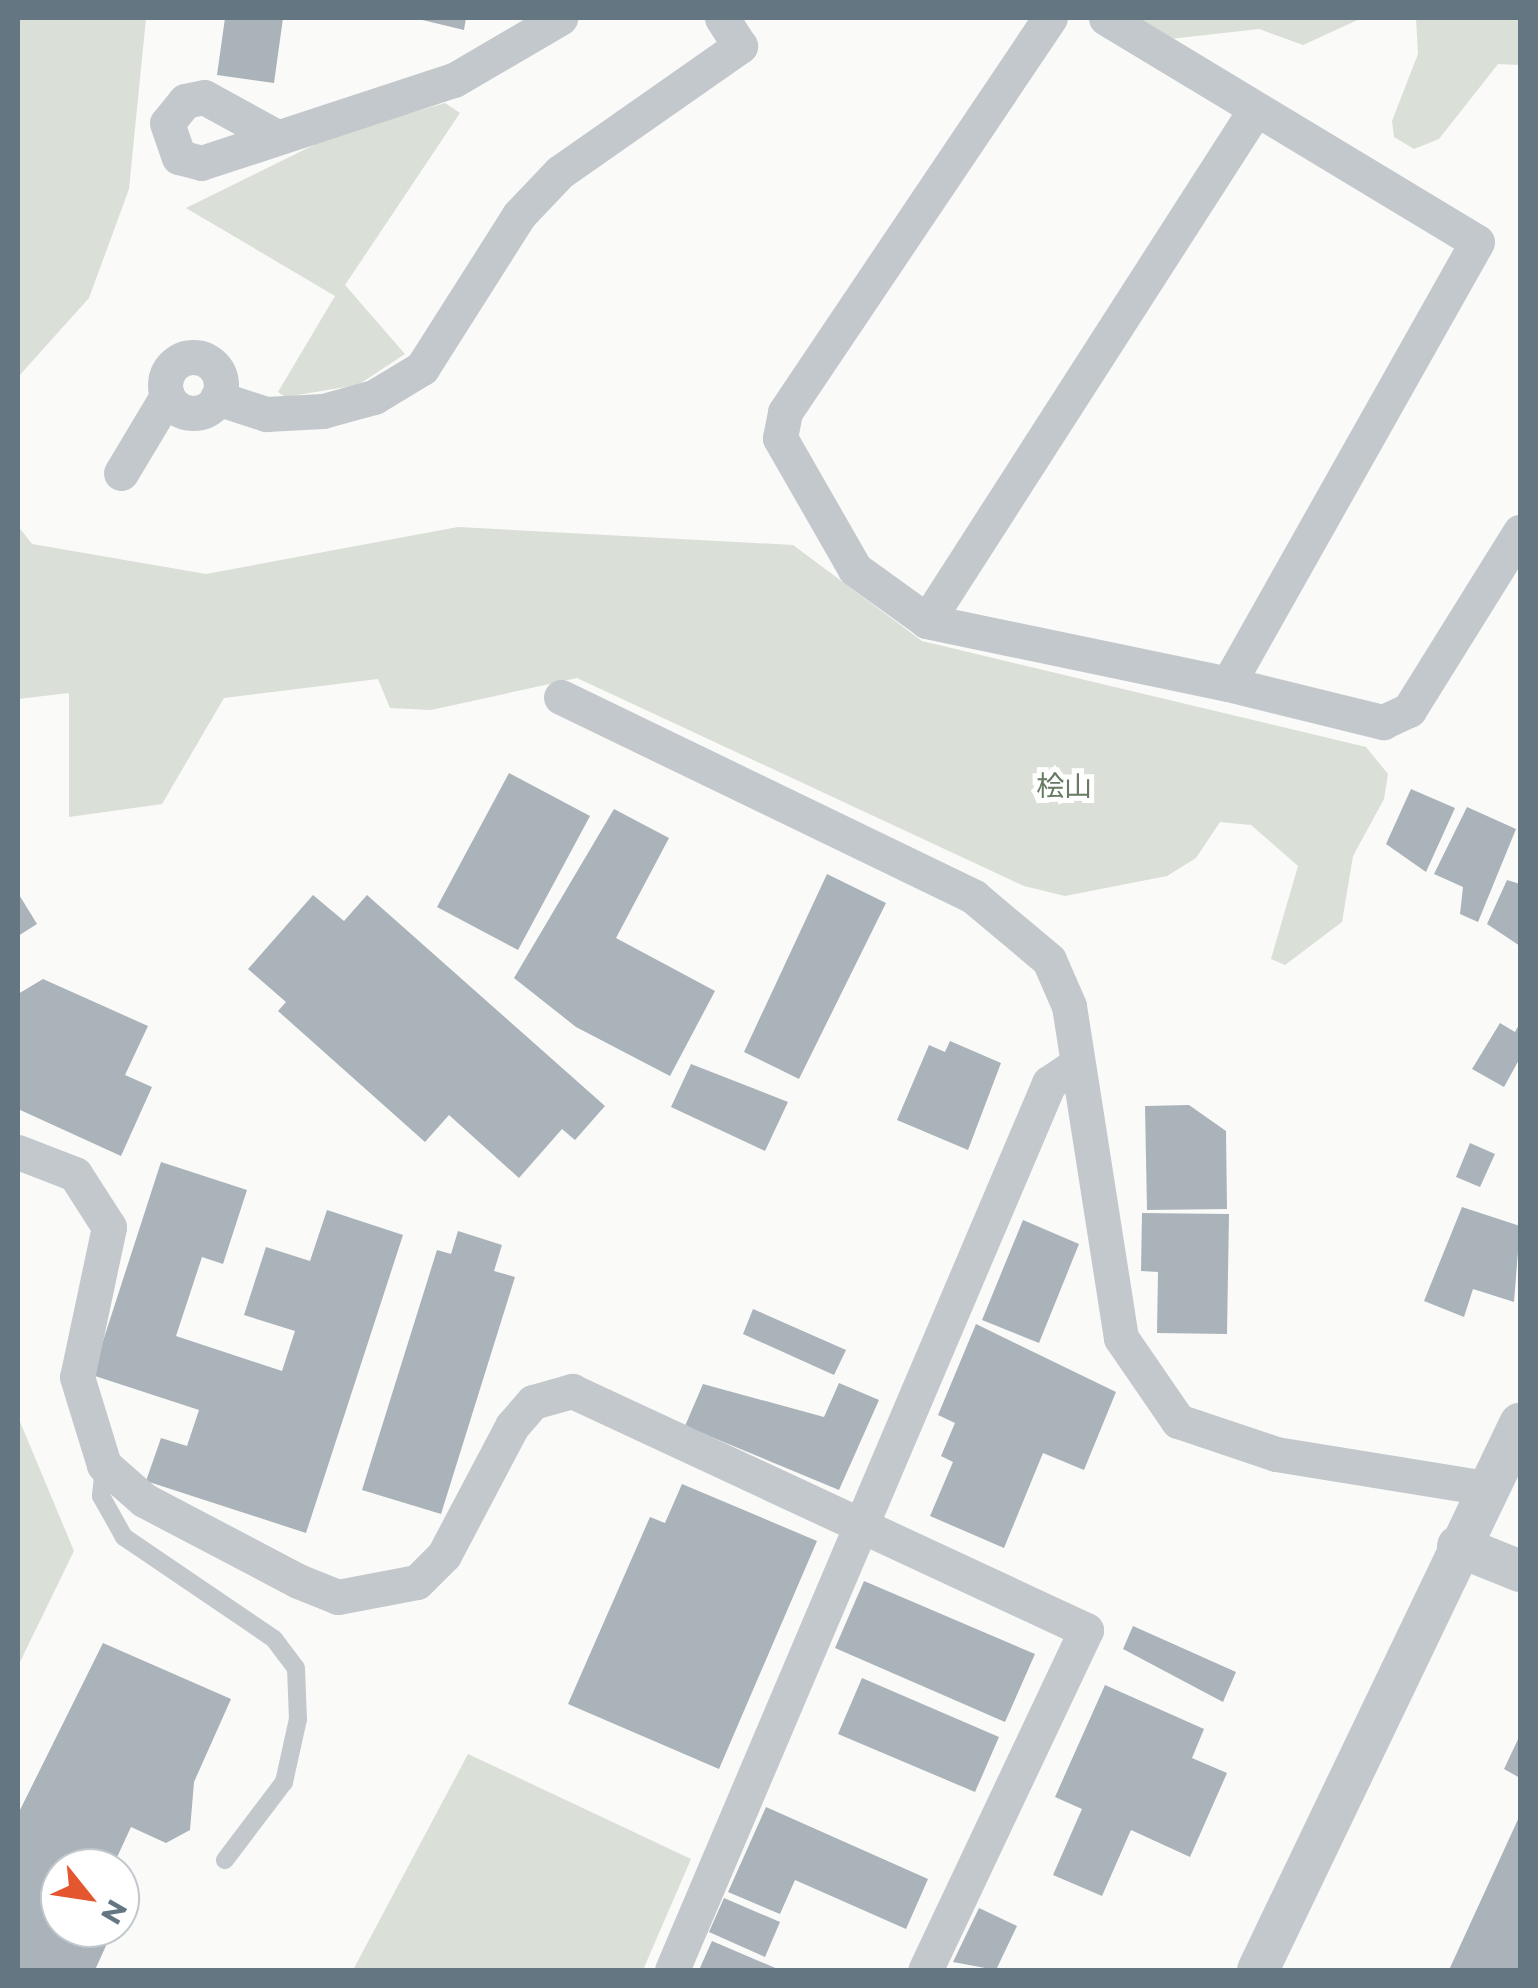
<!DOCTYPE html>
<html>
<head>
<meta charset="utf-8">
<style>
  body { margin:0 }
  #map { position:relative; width:1538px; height:1988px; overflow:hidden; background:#fafaf8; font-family:Montserrat,"Noto Sans JP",sans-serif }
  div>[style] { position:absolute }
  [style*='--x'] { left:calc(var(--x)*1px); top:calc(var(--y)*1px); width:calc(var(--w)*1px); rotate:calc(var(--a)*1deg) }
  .green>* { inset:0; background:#dadfd7 }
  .building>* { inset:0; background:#aab3b9 }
  .service>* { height:18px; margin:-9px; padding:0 9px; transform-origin:9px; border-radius:9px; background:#c3c8cc }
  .minor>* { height:35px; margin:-17.5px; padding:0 17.5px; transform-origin:17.5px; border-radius:17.5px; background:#c3c8cc }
  .minor>.ring { margin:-17.5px; padding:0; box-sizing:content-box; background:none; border:35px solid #c3c8cc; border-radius:50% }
  .tertiary>* { height:42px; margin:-21px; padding:0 21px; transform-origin:21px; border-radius:21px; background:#c3c8cc }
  span { translate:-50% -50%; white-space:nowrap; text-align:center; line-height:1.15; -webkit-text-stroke:10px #fff; paint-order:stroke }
  .park-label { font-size:28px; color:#687a64 }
  .frame { position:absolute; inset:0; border:20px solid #657683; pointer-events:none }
  .north { position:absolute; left:40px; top:1848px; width:100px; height:100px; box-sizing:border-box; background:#fff; border:2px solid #c1c8cd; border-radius:50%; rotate:120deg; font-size:28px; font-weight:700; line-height:40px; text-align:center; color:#657683 }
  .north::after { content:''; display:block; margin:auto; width:35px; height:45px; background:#e4572e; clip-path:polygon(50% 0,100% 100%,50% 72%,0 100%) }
</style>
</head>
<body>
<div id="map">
  <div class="green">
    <div style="clip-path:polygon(18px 18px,146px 18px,129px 189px,89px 298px,18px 377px)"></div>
    <div style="clip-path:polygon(1132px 18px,1362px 18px,1303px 45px,1259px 29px,1170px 39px)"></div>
    <div style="clip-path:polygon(1416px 18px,1520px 18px,1520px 65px,1498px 64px,1439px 139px,1414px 149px,1394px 137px,1392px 121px,1418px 54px)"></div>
    <div style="clip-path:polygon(445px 103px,460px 113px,345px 285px,405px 354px,358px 385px,285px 397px,278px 392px,335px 296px,186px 208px,334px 135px)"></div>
    <div style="clip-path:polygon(18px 526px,32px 544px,206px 574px,458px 527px,793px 545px,922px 641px,1366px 747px,1388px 774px,1384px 799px,1353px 856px,1342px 922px,1285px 965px,1271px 959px,1298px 866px,1251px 825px,1220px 822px,1196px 858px,1167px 876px,1065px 896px,1024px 886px,577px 678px,431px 710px,390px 708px,378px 679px,224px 698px,162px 804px,69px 817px,69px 693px,18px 699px)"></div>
    <div style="clip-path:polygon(18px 1417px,74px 1551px,18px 1666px)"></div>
    <div style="clip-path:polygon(468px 1754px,691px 1859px,643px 1970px,353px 1970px)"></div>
  </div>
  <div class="building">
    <div style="clip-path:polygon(225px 18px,283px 18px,274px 83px,217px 75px)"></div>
    <div style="clip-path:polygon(414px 18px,466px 18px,464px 30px)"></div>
    <div style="clip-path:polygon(509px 773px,590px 816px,518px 950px,437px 907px)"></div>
    <div style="clip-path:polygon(1411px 789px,1455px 808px,1426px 872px,1386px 844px)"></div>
    <div style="clip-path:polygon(1467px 807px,1516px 829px,1478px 922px,1460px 914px,1463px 887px,1434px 874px)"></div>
    <div style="clip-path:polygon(614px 809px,669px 838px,616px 938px,715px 991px,670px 1076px,576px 1027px,514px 978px)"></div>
    <div style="clip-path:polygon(827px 874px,886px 903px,799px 1079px,744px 1052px)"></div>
    <div style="clip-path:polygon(1507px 880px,1520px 884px,1520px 946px,1487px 924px)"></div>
    <div style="clip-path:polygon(18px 893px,37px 924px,18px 936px)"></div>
    <div style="clip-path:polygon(313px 895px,344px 921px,367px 895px,605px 1106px,575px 1140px,562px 1129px,519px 1178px,449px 1115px,425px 1142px,278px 1011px,286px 1002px,248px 969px)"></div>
    <div style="clip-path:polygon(43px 979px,148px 1026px,125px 1075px,152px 1087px,121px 1156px,18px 1109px,18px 994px)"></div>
    <div style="clip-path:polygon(1500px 1023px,1515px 1032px,1520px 1023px,1520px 1058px,1504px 1087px,1472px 1069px)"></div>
    <div style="clip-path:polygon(950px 1041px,1001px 1063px,968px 1150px,897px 1120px,929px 1045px,945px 1052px)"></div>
    <div style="clip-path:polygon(691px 1064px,788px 1102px,765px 1151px,671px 1107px)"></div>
    <div style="clip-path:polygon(1189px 1105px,1226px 1131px,1227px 1209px,1147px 1210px,1145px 1106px)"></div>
    <div style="clip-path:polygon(1470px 1143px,1495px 1154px,1480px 1187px,1456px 1177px)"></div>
    <div style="clip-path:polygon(161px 1162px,247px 1190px,223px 1264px,202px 1257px,176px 1336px,282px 1371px,295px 1331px,244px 1315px,266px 1247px,310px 1261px,327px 1210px,403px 1235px,306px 1533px,146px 1481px,161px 1438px,187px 1446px,199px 1410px,92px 1375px)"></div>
    <div style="clip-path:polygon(1462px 1207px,1520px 1226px,1514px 1302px,1473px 1289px,1464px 1317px,1424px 1301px)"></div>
    <div style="clip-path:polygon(1142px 1213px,1229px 1214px,1227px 1334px,1157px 1333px,1158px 1272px,1141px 1271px)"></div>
    <div style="clip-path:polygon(1023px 1220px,1079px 1244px,1039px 1343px,982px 1320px)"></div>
    <div style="clip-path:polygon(458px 1231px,502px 1245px,494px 1271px,515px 1277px,441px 1514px,362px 1490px,437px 1250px,451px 1254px)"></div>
    <div style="clip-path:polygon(753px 1309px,846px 1350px,834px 1375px,743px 1334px)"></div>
    <div style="clip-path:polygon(976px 1324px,1116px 1392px,1084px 1470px,1043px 1453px,1004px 1548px,930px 1516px,953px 1462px,941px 1456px,955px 1423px,938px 1415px)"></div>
    <div style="clip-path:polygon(839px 1383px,879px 1400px,839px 1490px,685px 1426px,703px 1384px,824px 1417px)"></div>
    <div style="clip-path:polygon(682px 1484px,817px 1541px,719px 1769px,568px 1704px,650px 1517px,665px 1523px)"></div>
    <div style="clip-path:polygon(864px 1581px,1035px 1654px,1005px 1722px,835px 1648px)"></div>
    <div style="clip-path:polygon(1133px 1626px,1236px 1672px,1223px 1702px,1123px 1649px)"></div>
    <div style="clip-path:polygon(103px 1643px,231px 1699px,194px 1782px,190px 1830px,166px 1843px,131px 1827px,112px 1868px,60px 1868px,60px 1928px,114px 1928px,95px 1970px,18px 1970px,18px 1814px)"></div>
    <div style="clip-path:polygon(862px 1678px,999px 1737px,975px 1792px,838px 1734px)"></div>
    <div style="clip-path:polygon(1105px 1685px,1204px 1729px,1192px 1758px,1227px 1773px,1190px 1857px,1131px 1830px,1102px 1896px,1053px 1875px,1082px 1809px,1055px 1797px)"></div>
    <div style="clip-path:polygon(1520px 1735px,1520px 1778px,1504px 1769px)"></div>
    <div style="clip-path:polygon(766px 1807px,928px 1879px,906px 1929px,795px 1880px,780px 1914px,728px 1892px)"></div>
    <div style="clip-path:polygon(1520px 1815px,1520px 1970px,1449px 1970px)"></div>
    <div style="clip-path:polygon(724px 1898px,780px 1922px,765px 1957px,709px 1932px)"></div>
    <div style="clip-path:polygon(979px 1908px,1017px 1926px,996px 1970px,953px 1962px)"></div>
    <div style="clip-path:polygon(712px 1941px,780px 1970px,699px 1970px)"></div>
  </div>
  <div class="service">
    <div style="--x:104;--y:1467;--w:29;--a:96"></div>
    <div style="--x:101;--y:1496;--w:47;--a:60.7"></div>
    <div style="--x:124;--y:1537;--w:181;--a:34.2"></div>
    <div style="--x:274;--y:1639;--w:36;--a:53"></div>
    <div style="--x:296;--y:1668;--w:51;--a:87.8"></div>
    <div style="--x:298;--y:1719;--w:65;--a:102.5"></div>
    <div style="--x:284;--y:1782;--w:98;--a:127.1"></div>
  </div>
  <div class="minor">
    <div style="--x:1106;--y:18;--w:433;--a:31.1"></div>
    <div style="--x:1477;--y:242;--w:507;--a:119.39"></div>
    <div style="--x:1228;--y:684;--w:308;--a:-168.2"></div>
    <div style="--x:927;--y:621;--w:607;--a:-57.3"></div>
    <div style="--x:277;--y:137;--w:83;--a:-151.3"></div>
    <div style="--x:204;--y:97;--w:19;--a:168"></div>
    <div style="--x:185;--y:101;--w:28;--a:129"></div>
    <div style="--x:167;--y:123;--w:36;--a:71"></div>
    <div style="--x:179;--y:157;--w:23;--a:15"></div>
    <div style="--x:201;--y:163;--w:266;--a:-18.2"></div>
    <div style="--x:454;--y:80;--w:123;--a:-30.3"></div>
    <div class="ring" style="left:165px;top:357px;width:21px;height:21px"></div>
    <div style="--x:217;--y:398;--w:52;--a:18.1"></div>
    <div style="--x:266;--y:414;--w:57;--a:-3"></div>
    <div style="--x:323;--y:411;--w:53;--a:-15.4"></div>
    <div style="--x:374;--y:397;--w:56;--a:-31.1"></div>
    <div style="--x:422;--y:368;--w:181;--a:-57.6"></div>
    <div style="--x:519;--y:215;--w:59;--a:-46.4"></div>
    <div style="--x:560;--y:172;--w:220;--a:-35"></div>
    <div style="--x:740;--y:46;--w:33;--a:-123"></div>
    <div style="--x:121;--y:473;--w:90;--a:-59.1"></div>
    <div style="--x:927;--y:621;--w:89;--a:-144.2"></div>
    <div style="--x:855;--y:569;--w:151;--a:-119.8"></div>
    <div style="--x:780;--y:438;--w:26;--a:-79"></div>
    <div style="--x:785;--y:412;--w:475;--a:-56.1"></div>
    <div style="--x:1228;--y:684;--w:160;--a:13.8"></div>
    <div style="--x:1383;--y:722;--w:29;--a:-25"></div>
    <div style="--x:1409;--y:710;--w:210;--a:-58.1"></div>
    <div style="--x:561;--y:697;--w:459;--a:25.8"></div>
    <div style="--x:974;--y:897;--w:98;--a:40"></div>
    <div style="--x:1049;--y:960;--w:50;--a:66.5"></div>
    <div style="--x:1069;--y:1006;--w:336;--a:81.1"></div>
    <div style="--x:1121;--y:1338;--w:101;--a:55.5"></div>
    <div style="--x:1178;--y:1421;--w:103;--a:18.6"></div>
    <div style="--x:1276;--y:1454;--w:214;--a:9.2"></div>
    <div style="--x:18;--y:1152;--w:61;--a:21.1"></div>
    <div style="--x:75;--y:1174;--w:63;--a:57.3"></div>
    <div style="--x:109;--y:1227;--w:153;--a:102"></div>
    <div style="--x:77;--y:1377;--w:92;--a:72.9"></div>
    <div style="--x:104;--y:1465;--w:53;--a:41.2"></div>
    <div style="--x:144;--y:1500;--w:174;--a:27.7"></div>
    <div style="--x:298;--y:1581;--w:43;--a:21.8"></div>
    <div style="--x:338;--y:1597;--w:80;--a:-10.8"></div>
    <div style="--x:417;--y:1582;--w:38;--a:-45"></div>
    <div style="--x:444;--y:1555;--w:146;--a:-62.2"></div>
    <div style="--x:512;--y:1426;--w:32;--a:-49"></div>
    <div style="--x:533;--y:1402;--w:41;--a:-15.8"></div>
    <div style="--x:572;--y:1391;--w:567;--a:24.94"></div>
    <div style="--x:1086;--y:1630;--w:376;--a:115.3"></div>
    <div style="--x:672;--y:1970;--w:964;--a:-66.97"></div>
    <div style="--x:1049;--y:1083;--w:29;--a:-34"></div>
  </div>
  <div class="tertiary">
    <div style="--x:1458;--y:1546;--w:67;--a:22"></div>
    <div style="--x:1258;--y:1970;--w:606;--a:-64.37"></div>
  </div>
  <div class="park-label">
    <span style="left:1064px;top:786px">桧山</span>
  </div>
  <div class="frame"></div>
  <div class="north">N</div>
</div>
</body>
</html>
